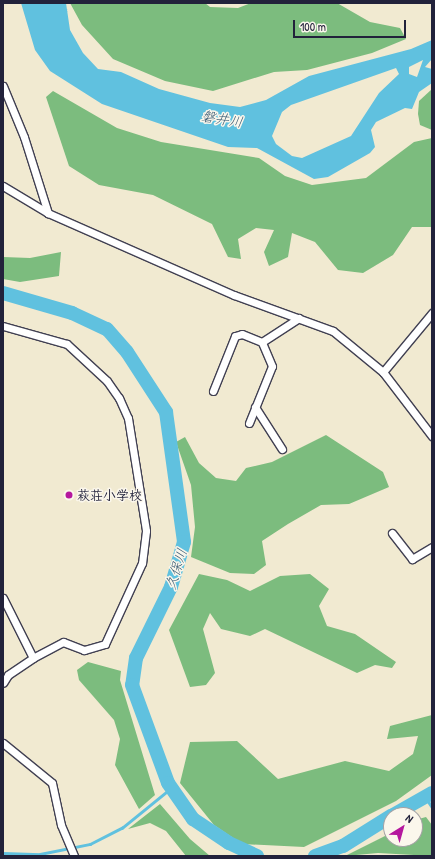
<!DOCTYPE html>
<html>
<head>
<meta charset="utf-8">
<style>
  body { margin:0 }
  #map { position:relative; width:435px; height:859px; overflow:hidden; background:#f1ead1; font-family:"Patrick Hand","Klee One",sans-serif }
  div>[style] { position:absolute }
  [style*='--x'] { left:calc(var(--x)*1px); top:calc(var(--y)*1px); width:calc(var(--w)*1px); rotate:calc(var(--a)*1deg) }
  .forest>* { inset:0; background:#7cbc7e }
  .water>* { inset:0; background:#60c1df }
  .stream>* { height:2.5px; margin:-1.25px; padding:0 1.25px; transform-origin:1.25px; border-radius:1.25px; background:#60c1df }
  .river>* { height:14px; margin:-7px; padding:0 7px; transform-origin:7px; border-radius:7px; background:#60c1df }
  .roads { filter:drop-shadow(1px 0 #414052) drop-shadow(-1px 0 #414052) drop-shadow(0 1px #414052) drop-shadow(0 -1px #414052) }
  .minor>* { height:7px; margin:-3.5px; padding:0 3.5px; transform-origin:3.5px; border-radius:3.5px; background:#fff }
  .dots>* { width:11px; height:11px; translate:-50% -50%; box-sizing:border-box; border:2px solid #fbf7ec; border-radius:50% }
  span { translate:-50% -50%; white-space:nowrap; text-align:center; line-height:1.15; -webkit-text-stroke:3px #fbf7ec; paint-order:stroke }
  .poi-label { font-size:13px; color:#22223b; font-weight:700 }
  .left { translate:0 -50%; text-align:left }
  .water-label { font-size:14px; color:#385a74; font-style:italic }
  .frame { position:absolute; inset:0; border:4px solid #22223b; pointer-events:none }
  .north { position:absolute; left:383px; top:807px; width:40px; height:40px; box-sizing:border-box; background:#fbf7ec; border:1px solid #a4a2a5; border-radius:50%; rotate:37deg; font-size:11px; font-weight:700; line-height:16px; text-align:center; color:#22223b }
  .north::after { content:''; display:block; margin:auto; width:14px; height:18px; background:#b5179e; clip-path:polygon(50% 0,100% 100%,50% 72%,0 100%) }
  .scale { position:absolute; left:293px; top:20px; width:113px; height:18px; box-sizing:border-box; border:2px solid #22223b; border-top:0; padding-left:5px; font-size:12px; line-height:14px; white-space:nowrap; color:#22223b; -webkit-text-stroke:3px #fbf7ec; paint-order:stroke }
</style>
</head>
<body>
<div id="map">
  <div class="forest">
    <div style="clip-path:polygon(70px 3px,205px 3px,210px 7px,238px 8px,251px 3px,337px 3px,370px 22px,400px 28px,406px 39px,372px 53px,307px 70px,274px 72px,213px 91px,165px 81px,113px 59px,82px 25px)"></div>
    <div style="clip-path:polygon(432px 89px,432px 130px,420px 125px,418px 114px,419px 101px)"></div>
    <div style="clip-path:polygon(53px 91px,117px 128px,161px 142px,259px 158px,285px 176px,312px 185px,366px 178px,414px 142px,432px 138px,432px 227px,412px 227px,393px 255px,363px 273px,338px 270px,315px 242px,292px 233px,288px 257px,269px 266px,264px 252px,274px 230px,256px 228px,238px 239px,241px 259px,228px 257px,212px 224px,153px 195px,99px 185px,69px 166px,46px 97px)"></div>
    <div style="clip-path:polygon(61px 252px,59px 276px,20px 282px,3px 279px,3px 257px,30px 258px)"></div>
    <div style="clip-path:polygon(326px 435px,383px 472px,389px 487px,349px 504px,321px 505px,288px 524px,262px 541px,266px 565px,254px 574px,230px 573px,191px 557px,195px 527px,191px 485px,176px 442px,185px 437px,199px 463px,216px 478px,236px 481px,246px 468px,272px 462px)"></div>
    <div style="clip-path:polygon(199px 574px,227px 580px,250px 591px,280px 576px,310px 574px,329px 589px,319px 606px,327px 626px,355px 634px,396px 662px,392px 668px,375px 665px,357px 673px,265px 629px,250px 636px,221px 629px,210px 613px,203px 629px,215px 673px,206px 685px,190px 687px,169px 630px)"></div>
    <div style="clip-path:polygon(88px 662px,121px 671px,120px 680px,155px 795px,139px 809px,115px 765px,120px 739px,114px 720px,79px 680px,77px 670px)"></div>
    <div style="clip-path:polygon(432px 715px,432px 775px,396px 801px,304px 847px,242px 844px,214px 825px,180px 783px,190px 742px,237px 741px,278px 779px,345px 761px,389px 771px,413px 754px,418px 736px,387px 739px,390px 726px)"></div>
    <div style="clip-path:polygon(160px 804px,190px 839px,210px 856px,186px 856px,166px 831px,150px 823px,128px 829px)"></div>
    <div style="clip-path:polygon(426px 817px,432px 825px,432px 856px,378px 853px,345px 856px,391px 833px,391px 839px,415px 839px,415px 820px)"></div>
  </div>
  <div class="water">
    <div style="clip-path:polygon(evenodd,21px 3px,66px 3px,70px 30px,83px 53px,98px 69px,121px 72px,159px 89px,210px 103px,240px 107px,266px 100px,309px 76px,411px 49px,432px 40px,432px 59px,425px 67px,432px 69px,432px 83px,419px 92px,412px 109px,405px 108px,376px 122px,371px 130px,375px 147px,370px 153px,328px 177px,314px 179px,257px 148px,228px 147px,102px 104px,50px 71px,35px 50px,21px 3px,423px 60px,417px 77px,409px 74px,409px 67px,423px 60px,21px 3px,396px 68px,399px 74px,379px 93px,351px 136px,302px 158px,292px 156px,276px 144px,272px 136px,282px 112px,291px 105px,396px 68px)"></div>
  </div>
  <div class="stream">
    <div style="--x:426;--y:798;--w:11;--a:56"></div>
    <div style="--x:3;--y:853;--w:37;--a:2"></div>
    <div style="--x:40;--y:854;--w:51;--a:-11.3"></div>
    <div style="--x:90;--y:844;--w:36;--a:-27"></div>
    <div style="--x:122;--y:828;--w:63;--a:-39.2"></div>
  </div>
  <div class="river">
    <div style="--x:3;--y:293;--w:72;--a:16.2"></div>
    <div style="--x:72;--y:313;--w:38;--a:25"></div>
    <div style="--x:107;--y:329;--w:30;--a:49"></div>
    <div style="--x:127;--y:352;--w:72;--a:57"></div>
    <div style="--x:166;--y:412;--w:131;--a:82.1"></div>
    <div style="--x:184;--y:542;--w:47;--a:106.1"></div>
    <div style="--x:171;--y:587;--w:79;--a:116.2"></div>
    <div style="--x:136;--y:658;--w:27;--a:98"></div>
    <div style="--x:132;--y:685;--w:104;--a:69.8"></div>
    <div style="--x:168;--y:783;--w:44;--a:55.2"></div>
    <div style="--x:193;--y:819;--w:43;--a:33.7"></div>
    <div style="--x:229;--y:843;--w:31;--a:25"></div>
    <div style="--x:393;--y:815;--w:45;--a:-29.4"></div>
    <div style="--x:315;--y:856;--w:30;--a:-20"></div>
    <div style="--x:343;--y:846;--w:57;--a:-32"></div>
  </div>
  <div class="roads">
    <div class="minor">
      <div style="--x:3;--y:86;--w:55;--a:67.6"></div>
      <div style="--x:24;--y:137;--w:80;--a:72.5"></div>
      <div style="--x:3;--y:186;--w:52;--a:31"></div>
      <div style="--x:48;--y:213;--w:203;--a:23.8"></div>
      <div style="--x:234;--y:295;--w:105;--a:20"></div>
      <div style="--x:333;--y:331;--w:65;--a:39.4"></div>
      <div style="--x:383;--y:372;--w:81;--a:52.6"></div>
      <div style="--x:3;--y:326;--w:66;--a:15.7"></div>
      <div style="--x:67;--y:344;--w:54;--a:42.8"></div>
      <div style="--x:107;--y:381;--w:21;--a:55"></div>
      <div style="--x:119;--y:398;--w:22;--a:66"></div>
      <div style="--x:128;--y:418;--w:114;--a:80.9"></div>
      <div style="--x:146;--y:531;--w:32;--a:97"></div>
      <div style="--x:142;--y:563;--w:89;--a:114.6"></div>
      <div style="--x:105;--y:644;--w:22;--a:164"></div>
      <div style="--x:84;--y:650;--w:22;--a:-159"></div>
      <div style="--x:63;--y:642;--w:34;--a:152"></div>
      <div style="--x:33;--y:658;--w:30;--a:146"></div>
      <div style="--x:8;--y:675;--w:9;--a:122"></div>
      <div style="--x:383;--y:372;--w:77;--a:-50.3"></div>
      <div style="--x:213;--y:391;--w:59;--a:-68.2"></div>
      <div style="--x:235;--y:336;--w:7;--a:-16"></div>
      <div style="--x:242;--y:334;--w:22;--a:22"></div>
      <div style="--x:262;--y:342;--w:44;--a:-33"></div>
      <div style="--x:255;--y:407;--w:50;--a:57.3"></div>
      <div style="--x:249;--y:423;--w:61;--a:-68"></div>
      <div style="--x:272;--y:366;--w:26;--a:-113"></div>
      <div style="--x:392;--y:533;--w:33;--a:52"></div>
      <div style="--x:412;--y:559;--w:23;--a:-31"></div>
      <div style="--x:3;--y:598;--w:67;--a:63.4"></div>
      <div style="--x:3;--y:743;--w:63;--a:39.2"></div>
      <div style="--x:52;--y:783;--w:43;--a:77.9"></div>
      <div style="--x:61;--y:825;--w:34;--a:67"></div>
    </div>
  </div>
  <div class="dots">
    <div style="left:69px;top:495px;background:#b5179e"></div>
  </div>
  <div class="poi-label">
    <span class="left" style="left:77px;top:495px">萩荘小学校</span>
  </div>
  <div class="water-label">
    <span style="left:222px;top:119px;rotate:9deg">磐井川</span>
    <span style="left:176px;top:569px;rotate:-72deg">久保川</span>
  </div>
  <div class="frame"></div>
  <div class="north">N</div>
  <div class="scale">100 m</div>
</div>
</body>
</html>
